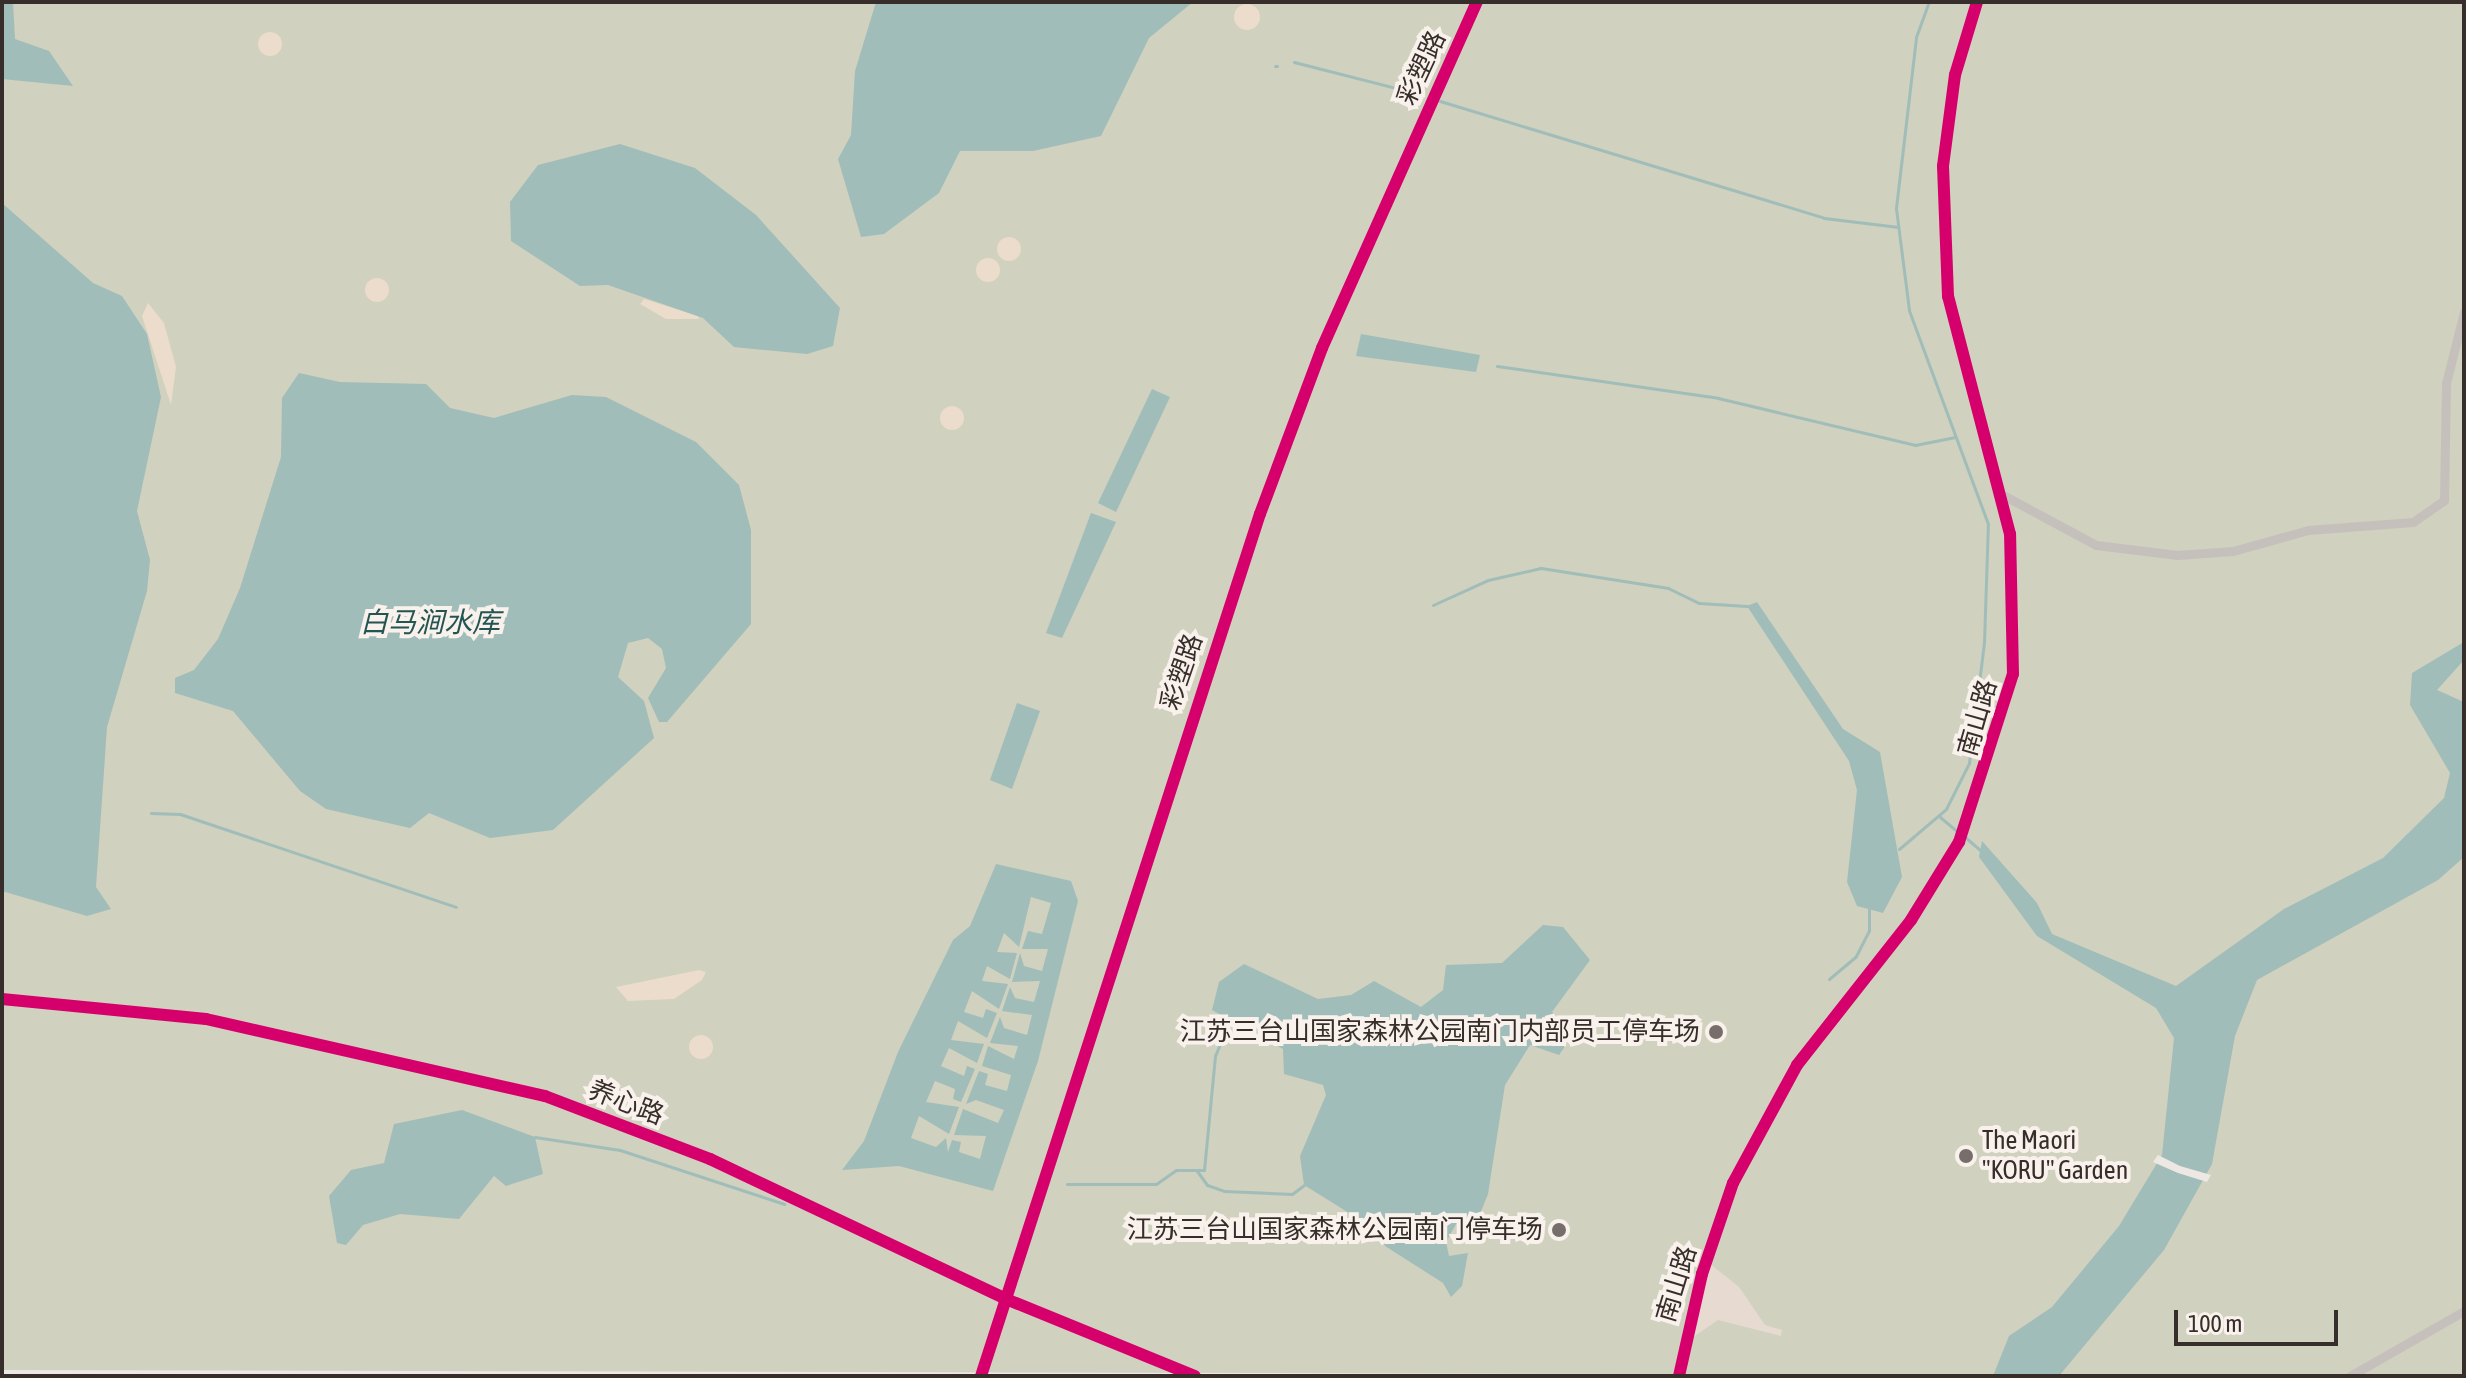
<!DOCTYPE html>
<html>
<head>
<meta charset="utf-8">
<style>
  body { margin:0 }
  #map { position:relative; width:2466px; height:1378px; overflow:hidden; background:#ede8e3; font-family:"Asap Condensed","Noto Sans SC",sans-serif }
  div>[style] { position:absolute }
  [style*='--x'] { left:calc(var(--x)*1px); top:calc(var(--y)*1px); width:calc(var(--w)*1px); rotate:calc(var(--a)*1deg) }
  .green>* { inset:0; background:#d0d1be }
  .sand>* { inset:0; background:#ebdccc }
  .round { border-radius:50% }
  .plaza>* { inset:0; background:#e6dad1 }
  .water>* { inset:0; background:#a1bdba }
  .pier>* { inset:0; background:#ede8e3 }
  .stream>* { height:3px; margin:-1.5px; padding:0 1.5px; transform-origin:1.5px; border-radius:1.5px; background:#a1bdba }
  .street>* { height:9px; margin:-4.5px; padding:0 4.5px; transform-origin:4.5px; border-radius:4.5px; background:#c6c0bc }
  .cycleway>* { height:12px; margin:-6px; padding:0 6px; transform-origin:6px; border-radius:6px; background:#d6006c }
  .dots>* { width:22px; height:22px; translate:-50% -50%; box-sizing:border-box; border:4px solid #f9f1eb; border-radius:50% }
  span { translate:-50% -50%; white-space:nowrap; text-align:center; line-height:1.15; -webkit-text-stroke:8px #f9f1eb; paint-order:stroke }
  .street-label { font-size:26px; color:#372d2a }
  .poi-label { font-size:26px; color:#372d2a }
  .right { translate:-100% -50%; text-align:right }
  .left { translate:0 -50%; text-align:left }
  .water-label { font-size:28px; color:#235552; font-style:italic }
  .frame { position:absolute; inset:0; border:4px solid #372d2a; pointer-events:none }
  .scale { position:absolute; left:2174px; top:1310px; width:164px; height:36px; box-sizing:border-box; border:4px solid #372d2a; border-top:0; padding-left:10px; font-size:24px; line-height:28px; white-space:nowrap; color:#372d2a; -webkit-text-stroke:6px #f9f1eb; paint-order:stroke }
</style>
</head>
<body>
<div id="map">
  <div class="green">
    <div style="clip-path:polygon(2px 2px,2464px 2px,2464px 1376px,2px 1370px)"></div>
  </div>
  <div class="sand">
    <div class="round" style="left:1234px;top:4px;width:26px;height:26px"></div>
    <div class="round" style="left:258px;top:32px;width:24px;height:24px"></div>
    <div class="round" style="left:997px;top:237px;width:24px;height:24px"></div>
    <div class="round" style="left:976px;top:258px;width:24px;height:24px"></div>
    <div class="round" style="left:365px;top:278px;width:24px;height:24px"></div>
    <div style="clip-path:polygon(644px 299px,698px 316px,699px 319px,666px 319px,640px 304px)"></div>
    <div style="clip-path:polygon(148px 303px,164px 323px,176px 367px,171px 405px,142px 316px)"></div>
    <div class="round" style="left:940px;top:406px;width:24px;height:24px"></div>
    <div style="clip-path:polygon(699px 970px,706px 972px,702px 980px,674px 999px,628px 1001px,616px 987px)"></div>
    <div class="round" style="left:689px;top:1035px;width:24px;height:24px"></div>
  </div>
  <div class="plaza">
    <div style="clip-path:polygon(1709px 1263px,1739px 1287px,1765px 1325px,1782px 1330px,1781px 1336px,1718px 1320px,1689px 1340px)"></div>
  </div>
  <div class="water">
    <div style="clip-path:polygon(2px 2px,13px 2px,15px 39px,49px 51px,73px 86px,2px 79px)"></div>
    <div style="clip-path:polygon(876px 2px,1193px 2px,1149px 38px,1101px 136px,1033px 151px,960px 151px,939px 193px,884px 234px,861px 237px,838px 159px,851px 135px,855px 71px)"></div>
    <div style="clip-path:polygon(620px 144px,695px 168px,756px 215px,840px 308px,833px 346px,807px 354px,734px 347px,703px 318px,608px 285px,580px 286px,511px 241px,510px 202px,538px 165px)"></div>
    <div style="clip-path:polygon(2px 203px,93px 283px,122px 296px,147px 334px,161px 397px,137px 511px,150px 560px,147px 591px,107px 727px,96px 887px,111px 909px,87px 916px,2px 891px)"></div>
    <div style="clip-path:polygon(1361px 334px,1480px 355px,1476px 372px,1356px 356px)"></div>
    <div style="clip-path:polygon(299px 373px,340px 382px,426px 384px,450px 408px,494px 418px,572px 395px,606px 397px,696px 442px,739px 485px,751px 530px,751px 624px,667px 722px,659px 722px,648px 698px,666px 668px,662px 649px,648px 638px,628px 643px,618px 677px,644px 701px,654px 738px,553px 830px,490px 838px,429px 813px,410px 828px,326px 809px,300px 791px,233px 711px,175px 693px,175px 678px,194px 670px,218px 639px,240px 588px,281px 457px,282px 398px)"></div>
    <div style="clip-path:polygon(1152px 389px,1170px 397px,1116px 512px,1098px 503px)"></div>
    <div style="clip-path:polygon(1091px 513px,1116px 522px,1062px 638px,1046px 633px)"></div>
    <div style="clip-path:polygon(1757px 602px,1843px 729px,1880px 752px,1902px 877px,1883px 913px,1857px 906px,1847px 882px,1857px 790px,1849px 761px,1747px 606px)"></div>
    <div style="clip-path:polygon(2464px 642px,2464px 660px,2437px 690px,2464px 702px,2464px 857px,2438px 880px,2257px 980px,2235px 1036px,2212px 1164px,2164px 1250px,2059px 1376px,1993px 1376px,2009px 1336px,2052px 1307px,2119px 1226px,2162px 1155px,2174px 1038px,2156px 1008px,2037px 936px,1979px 857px,1982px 841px,2037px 903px,2052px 934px,2176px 986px,2284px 909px,2383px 858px,2444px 798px,2450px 773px,2410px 705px,2412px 673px)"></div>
    <div style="clip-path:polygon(1017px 703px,1040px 711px,1012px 789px,990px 780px)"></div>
    <div style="clip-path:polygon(evenodd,996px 864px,1071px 881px,1078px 901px,1038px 1061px,993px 1191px,899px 1166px,842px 1170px,864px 1141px,898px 1052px,953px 940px,970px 926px,996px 864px,1031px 897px,1051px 903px,1042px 934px,1028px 931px,1022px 949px,1048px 949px,1042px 971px,1024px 966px,1020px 953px,1012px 982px,1040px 981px,1034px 1002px,1015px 998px,1010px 987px,1002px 1011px,1032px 1015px,1027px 1035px,1004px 1028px,1000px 1017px,990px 1043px,1018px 1046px,1014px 1059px,988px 1046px,982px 1066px,1011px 1075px,1007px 1091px,985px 1085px,988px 1074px,979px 1071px,966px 1104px,976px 1100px,1004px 1110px,998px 1123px,963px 1109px,954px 1135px,986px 1136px,980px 1159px,959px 1152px,961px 1142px,952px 1140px,948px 1152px,946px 1138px,936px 1147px,911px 1138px,919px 1116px,949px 1134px,959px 1107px,926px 1102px,935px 1081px,955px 1089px,953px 1099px,961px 1102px,975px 1069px,967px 1066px,964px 1076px,941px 1066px,949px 1048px,977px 1063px,984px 1044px,951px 1040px,958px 1021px,987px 1038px,997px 1013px,986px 1009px,983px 1018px,964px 1012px,972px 991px,999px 1009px,1008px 984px,982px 981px,987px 966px,1010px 979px,1017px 953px,997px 952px,1004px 933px,1019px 947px,1031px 897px)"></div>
    <div style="clip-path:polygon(1543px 925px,1563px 927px,1590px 960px,1552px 1012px,1564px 1023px,1564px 1048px,1559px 1055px,1530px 1045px,1505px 1085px,1488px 1194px,1478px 1219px,1456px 1224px,1446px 1242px,1449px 1256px,1468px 1253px,1462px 1286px,1451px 1297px,1443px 1283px,1385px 1246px,1378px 1231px,1304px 1185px,1300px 1156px,1326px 1095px,1323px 1085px,1284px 1074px,1283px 1049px,1212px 1010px,1219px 982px,1244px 964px,1318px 999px,1351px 995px,1374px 981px,1421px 1007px,1443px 990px,1446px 965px,1502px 963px)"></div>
    <div style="clip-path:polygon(462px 1110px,535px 1137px,543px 1174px,506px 1186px,494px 1176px,459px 1219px,400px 1214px,363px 1225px,346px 1245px,337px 1243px,329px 1196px,351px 1170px,384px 1163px,394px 1124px)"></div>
  </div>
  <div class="pier">
    <div style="clip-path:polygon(2158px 1155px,2180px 1166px,2211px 1175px,2207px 1182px,2178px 1173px,2153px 1162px)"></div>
  </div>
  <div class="stream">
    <div style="--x:1294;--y:62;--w:133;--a:14.3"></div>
    <div style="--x:1275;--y:66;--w:2;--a:0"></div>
    <div style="--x:1440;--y:101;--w:401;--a:16.9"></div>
    <div style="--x:1824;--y:218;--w:75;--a:6.9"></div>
    <div style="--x:1497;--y:366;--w:223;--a:8.2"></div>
    <div style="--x:1718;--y:398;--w:203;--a:13.4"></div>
    <div style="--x:1915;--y:445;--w:41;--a:-11.3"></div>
    <div style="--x:1433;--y:605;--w:60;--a:-24.4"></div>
    <div style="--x:1488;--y:580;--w:54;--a:-12.8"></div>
    <div style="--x:1541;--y:568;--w:129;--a:8.9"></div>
    <div style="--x:1668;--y:588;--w:34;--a:26"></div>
    <div style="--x:1699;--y:603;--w:48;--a:3.6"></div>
    <div style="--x:151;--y:813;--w:29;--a:2"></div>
    <div style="--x:180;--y:814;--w:291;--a:18.6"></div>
    <div style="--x:1940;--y:817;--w:25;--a:40"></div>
    <div style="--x:1965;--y:837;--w:20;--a:41"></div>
    <div style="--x:1899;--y:849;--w:62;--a:-40.4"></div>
    <div style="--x:1946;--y:809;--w:51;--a:-63.4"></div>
    <div style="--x:1969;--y:763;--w:122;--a:-82.9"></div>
    <div style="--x:1984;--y:642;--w:118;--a:-88.1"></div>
    <div style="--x:1988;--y:524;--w:228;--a:-110.3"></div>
    <div style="--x:1909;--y:310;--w:103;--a:-97.3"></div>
    <div style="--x:1896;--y:208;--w:172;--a:-83.3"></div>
    <div style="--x:1916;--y:37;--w:37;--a:-70"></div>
    <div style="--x:1829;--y:979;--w:35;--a:-40"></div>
    <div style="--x:1856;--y:956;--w:29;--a:-63"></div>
    <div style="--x:1869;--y:930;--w:24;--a:-90"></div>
    <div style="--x:535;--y:1137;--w:86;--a:8.7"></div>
    <div style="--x:620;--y:1150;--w:173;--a:18.2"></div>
    <div style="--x:1197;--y:1171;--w:17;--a:54"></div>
    <div style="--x:1207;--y:1185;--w:18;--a:19"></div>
    <div style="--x:1224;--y:1191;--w:68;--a:2.5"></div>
    <div style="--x:1292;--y:1194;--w:15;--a:-37"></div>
    <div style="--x:1067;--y:1184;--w:89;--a:0"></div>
    <div style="--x:1156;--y:1184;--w:24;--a:-35"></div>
    <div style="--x:1176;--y:1170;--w:28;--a:0"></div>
    <div style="--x:1204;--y:1170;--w:115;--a:-84.5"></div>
    <div style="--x:1215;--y:1056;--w:42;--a:-67.7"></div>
  </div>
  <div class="street">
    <div style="--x:2001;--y:494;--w:108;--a:28.2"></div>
    <div style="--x:2096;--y:545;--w:82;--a:7"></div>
    <div style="--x:2177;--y:555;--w:56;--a:-4.1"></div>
    <div style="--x:2233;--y:551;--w:78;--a:-15.6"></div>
    <div style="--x:2308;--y:530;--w:105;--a:-4.4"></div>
    <div style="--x:2413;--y:522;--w:38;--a:-35"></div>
    <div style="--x:2444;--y:500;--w:117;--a:-89"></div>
    <div style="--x:2446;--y:383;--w:73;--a:-75.8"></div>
    <div style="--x:2;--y:999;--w:205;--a:5.6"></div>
    <div style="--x:206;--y:1019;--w:348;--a:12.8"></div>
    <div style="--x:545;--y:1096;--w:177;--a:20.9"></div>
    <div style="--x:710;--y:1159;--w:327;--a:25.3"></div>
    <div style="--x:1006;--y:1299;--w:204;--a:22.2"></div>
    <div style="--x:981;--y:1376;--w:906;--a:-72.07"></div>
    <div style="--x:1260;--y:514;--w:177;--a:-69.5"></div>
    <div style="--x:1322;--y:348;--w:379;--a:-65.9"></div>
    <div style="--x:1679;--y:1376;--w:105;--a:-77.3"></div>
    <div style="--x:1702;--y:1274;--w:96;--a:-71.2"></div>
    <div style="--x:1733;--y:1183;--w:134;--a:-61.5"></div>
    <div style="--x:1797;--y:1065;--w:184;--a:-51.8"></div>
    <div style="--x:1911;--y:920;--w:92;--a:-58.4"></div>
    <div style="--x:1959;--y:842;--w:176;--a:-72.2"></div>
    <div style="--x:2013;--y:674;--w:140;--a:-91.2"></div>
    <div style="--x:2010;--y:534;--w:246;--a:-104.6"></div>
    <div style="--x:1948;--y:296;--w:130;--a:-92.2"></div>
    <div style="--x:1943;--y:166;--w:92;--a:-82.5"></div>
    <div style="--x:1955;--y:75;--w:76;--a:-73.2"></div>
    <div style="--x:2350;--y:1376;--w:131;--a:-29.7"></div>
  </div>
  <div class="cycleway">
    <div style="--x:2;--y:999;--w:205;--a:5.6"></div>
    <div style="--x:206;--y:1019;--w:348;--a:12.8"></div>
    <div style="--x:545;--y:1096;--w:177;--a:20.9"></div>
    <div style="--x:710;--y:1159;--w:327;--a:25.3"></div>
    <div style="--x:1006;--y:1299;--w:204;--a:22.2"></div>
    <div style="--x:981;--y:1376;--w:906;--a:-72.07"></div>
    <div style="--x:1260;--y:514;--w:177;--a:-69.5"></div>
    <div style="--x:1322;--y:348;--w:379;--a:-65.9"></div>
    <div style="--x:1679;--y:1376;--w:105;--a:-77.3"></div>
    <div style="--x:1702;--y:1274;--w:96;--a:-71.2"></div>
    <div style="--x:1733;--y:1183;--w:134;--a:-61.5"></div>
    <div style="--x:1797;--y:1065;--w:184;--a:-51.8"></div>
    <div style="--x:1911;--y:920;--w:92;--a:-58.4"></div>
    <div style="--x:1959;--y:842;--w:176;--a:-72.2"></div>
    <div style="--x:2013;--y:674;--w:140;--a:-91.2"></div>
    <div style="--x:2010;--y:534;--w:246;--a:-104.6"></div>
    <div style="--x:1948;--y:296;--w:130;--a:-92.2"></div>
    <div style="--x:1943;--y:166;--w:92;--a:-82.5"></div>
    <div style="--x:1955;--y:75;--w:76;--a:-73.2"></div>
  </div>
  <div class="dots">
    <div style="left:1716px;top:1032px;background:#776e6b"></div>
    <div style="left:1966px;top:1156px;background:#776e6b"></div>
    <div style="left:1559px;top:1230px;background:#776e6b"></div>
  </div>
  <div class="street-label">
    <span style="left:1422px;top:68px;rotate:-65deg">彩塑路</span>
    <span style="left:1182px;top:672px;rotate:-71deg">彩塑路</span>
    <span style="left:1978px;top:718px;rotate:-74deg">南山路</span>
    <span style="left:626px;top:1103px;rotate:21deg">养心路</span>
    <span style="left:1677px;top:1284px;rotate:-73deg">南山路</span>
  </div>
  <div class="poi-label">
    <span class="right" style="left:1700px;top:1032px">江苏三台山国家森林公园南门内部员工停车场</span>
    <span class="left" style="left:1982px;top:1156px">The Maori<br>"KORU" Garden</span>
    <span class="right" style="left:1543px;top:1230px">江苏三台山国家森林公园南门停车场</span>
  </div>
  <div class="water-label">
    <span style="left:430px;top:622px">白马涧水库</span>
  </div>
  <div class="frame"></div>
  <div class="scale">100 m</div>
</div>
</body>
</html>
